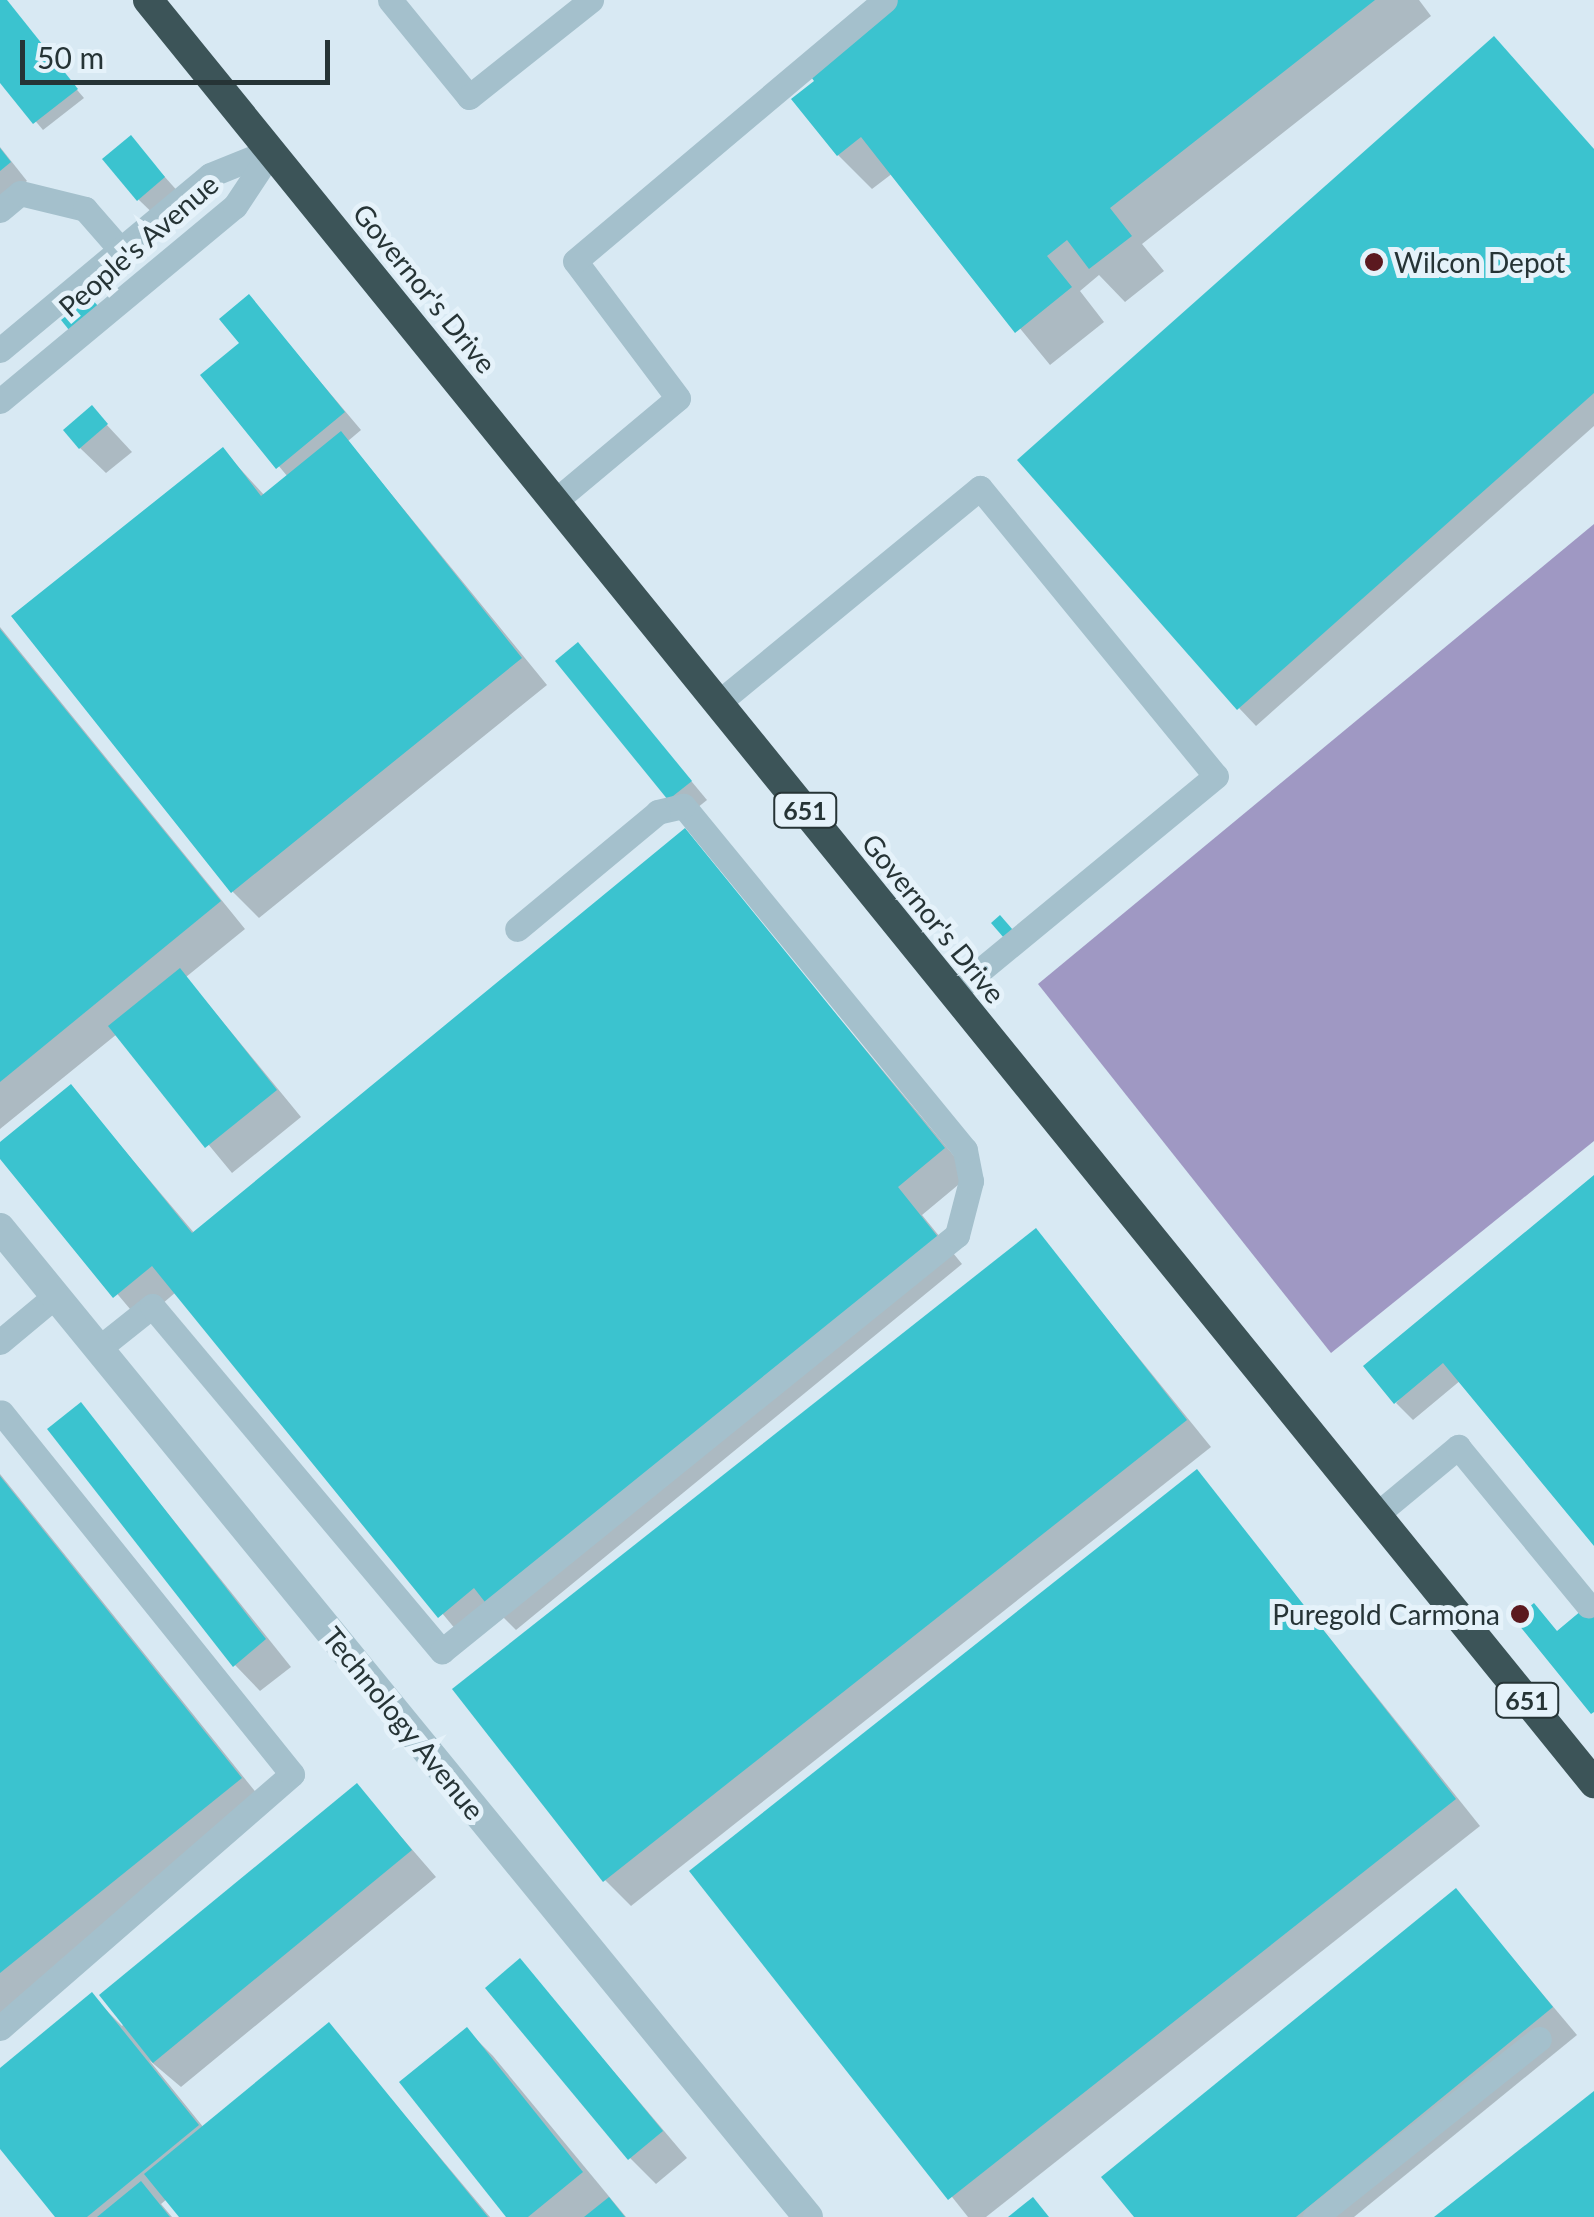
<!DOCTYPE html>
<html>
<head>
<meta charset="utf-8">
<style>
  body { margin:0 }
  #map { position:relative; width:1594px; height:2217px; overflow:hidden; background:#d8e9f3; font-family:Lato,sans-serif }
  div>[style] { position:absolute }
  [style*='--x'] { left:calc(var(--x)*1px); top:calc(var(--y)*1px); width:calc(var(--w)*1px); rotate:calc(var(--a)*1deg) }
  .green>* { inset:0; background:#9f98c3 }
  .shadow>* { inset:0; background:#0003 }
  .building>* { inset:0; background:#3bc3cf }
  .lane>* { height:25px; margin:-12.5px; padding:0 12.5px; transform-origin:12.5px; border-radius:12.5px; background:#a4c0cc }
  .street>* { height:30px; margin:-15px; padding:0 15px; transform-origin:15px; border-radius:15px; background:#a4c0cc }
  .highway>* { height:30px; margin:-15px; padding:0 15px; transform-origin:15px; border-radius:15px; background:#3c5458 }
  .dots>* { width:28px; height:28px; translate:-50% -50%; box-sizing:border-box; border:5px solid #e5f2fa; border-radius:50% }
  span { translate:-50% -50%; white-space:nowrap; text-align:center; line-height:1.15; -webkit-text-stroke:10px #e5f2fa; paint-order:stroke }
  .shield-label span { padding:2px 8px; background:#e5f2fa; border:2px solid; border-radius:8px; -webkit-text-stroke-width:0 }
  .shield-label { font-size:25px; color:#263436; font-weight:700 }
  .street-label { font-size:28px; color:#263436 }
  .poi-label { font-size:28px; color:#263436 }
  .left { translate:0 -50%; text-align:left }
  .right { translate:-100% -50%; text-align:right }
  .scale { position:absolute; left:20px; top:40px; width:310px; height:45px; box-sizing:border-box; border:5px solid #263436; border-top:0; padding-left:12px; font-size:30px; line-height:35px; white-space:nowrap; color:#263436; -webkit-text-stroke:8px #e5f2fa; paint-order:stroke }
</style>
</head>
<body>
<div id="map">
  <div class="green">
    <div style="clip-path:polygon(1594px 524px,1594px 1141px,1331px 1353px,1038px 984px)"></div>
  </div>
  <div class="shadow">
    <div style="clip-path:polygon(0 0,84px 98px,43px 130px,0 79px)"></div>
    <div style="clip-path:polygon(900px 0,1419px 0,1431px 16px,1142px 244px,1164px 271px,1125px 302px,1099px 275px,1080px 291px,1104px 322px,1050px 365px,893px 173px,872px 189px,838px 155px,818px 81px)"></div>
    <div style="clip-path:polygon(131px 139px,189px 204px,165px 225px,139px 200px)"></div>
    <div style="clip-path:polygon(0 147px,27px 181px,0 202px)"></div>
    <div style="clip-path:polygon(1594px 151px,1594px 426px,1256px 726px,1239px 708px)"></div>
    <div style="clip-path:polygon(249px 297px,361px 430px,348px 441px,547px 685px,259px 918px,233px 892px,223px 450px,265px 496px,288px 477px,203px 376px,242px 343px)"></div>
    <div style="clip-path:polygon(92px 409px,132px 452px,106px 473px,80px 448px)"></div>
    <div style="clip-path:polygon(0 627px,245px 929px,186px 977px,301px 1117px,232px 1173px,117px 1034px,0 1129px)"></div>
    <div style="clip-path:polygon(578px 645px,707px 800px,687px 816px,670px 799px)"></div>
    <div style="clip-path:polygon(684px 832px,970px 1175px,922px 1215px,962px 1264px,516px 1630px,500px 1614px,466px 1642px,176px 1292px,141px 1322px,0 1155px,0 1145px,71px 1087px,195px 1234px)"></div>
    <div style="clip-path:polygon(1594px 1178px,1594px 1543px,1461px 1380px,1413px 1420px,1396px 1403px)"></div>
    <div style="clip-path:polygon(1036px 1231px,1211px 1447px,631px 1906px,605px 1880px)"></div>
    <div style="clip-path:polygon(81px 1405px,291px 1667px,260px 1691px,235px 1665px)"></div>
    <div style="clip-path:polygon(1197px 1472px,1480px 1826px,986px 2217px,968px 2217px,693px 1871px)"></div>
    <div style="clip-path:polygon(0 1474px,266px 1805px,0 2020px)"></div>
    <div style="clip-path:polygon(357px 1786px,436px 1877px,181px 2087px,149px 2060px,204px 2128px,329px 2025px,490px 2217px,182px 2217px,167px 2199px,161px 2204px,172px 2217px,59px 2217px,0 2145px,0 2071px,92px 1996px,122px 2026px)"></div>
    <div style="clip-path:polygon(1456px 1891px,1577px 2035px,1354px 2217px,1137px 2217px)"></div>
    <div style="clip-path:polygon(520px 1961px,687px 2158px,656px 2184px,630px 2158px)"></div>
    <div style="clip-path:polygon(467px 2030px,493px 2056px,626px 2217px,509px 2217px)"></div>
  </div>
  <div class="building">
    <div style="clip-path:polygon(0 0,7px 0,78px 89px,33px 124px,0 83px)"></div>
    <div style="clip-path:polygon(896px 0,1375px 0,1110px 208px,1132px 236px,1089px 269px,1067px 240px,1047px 256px,1072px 287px,1015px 333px,861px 137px,837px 156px,791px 99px,814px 81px,807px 71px)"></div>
    <div style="clip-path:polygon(1494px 36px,1594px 149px,1594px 393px,1237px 710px,1017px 460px)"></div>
    <div style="clip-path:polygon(131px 135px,165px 177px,137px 201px,102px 159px)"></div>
    <div style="clip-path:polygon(0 148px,11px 162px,0 171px)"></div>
    <div style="clip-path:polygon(249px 294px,345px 412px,276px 469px,200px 375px,239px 343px,219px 319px)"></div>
    <div style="clip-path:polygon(90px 297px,98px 306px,69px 330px,61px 320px)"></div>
    <div style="clip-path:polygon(92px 405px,108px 424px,79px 449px,63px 430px)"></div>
    <div style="clip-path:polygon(341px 431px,522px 658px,231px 893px,11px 616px,223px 447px,261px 496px)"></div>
    <div style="clip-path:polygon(0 629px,221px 901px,0 1082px)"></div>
    <div style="clip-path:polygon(578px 642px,692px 781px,668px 800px,555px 661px)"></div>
    <div style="clip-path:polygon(685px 828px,945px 1148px,898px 1187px,938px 1237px,488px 1606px,474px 1588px,438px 1618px,152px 1266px,113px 1298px,0 1159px,0 1142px,71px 1084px,192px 1233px)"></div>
    <div style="clip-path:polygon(1000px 915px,1013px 930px,1004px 938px,991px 923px)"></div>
    <div style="clip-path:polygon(180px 968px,277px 1090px,205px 1148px,108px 1026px)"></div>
    <div style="clip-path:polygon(1594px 1175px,1594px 1546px,1443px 1363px,1394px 1404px,1363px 1366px)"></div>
    <div style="clip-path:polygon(1036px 1228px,1187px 1420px,603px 1882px,452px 1689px)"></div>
    <div style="clip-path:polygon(81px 1402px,266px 1639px,233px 1667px,47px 1429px)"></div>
    <div style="clip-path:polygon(1197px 1469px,1456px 1799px,948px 2200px,689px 1871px)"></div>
    <div style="clip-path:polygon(0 1476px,242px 1778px,0 1973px)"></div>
    <div style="clip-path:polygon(1594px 1600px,1594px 1712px,1591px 1714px,1514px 1619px,1534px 1603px,1557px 1631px)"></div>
    <div style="clip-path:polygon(357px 1783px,412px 1850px,153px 2063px,99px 1995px)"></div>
    <div style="clip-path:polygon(1456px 1888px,1553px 2007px,1296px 2217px,1134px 2217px,1101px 2177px)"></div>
    <div style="clip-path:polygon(520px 1958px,663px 2131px,628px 2160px,485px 1988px)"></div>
    <div style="clip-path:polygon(92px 1992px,199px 2125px,87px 2217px,55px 2217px,0 2149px,0 2068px)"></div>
    <div style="clip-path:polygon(329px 2022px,488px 2217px,179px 2217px,144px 2174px)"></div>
    <div style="clip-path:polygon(467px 2027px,583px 2172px,528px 2217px,506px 2217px,399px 2082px)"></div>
    <div style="clip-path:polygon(1594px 2091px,1594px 2217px,1434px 2217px)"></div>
    <div style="clip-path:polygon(141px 2181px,170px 2217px,97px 2217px)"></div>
    <div style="clip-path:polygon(609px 2197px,625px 2217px,584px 2217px)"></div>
    <div style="clip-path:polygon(1033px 2197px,1049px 2217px,1008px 2217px)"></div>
  </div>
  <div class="lane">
    <div style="--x:390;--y:0;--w:125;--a:50.8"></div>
    <div style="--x:469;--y:97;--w:156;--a:-38.5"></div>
    <div style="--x:0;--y:210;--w:26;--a:-40"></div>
    <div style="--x:20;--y:193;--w:67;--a:13.8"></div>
    <div style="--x:85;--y:209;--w:53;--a:48.8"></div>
    <div style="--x:0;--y:350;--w:273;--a:-39.8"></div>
    <div style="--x:210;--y:175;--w:67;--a:-22"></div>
    <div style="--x:0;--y:401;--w:305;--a:-39.7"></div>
    <div style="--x:235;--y:206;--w:67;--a:-56.5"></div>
    <div style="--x:555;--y:501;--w:160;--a:-39.9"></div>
    <div style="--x:678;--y:398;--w:171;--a:-126.9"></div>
    <div style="--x:575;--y:261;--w:405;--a:-40.1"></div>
    <div style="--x:718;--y:703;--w:339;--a:-39.4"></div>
    <div style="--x:980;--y:488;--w:372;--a:50.7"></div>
    <div style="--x:1216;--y:776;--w:341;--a:140.5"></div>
    <div style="--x:0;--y:1342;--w:72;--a:-39.9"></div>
    <div style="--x:98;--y:1349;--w:69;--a:-38.5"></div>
    <div style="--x:152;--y:1306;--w:451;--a:50"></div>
    <div style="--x:442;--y:1651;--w:662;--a:-38.93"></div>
    <div style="--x:957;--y:1235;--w:56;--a:-75.5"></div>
    <div style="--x:971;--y:1181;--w:32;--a:-101"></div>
    <div style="--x:965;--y:1150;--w:445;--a:-129.3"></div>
    <div style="--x:683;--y:806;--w:26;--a:167"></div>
    <div style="--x:658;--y:812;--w:183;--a:140.3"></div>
    <div style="--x:1376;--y:1515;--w:107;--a:-39.7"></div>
    <div style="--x:1458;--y:1447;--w:205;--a:50.6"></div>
    <div style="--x:0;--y:2028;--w:387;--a:-41"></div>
    <div style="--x:292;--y:1774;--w:464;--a:-128.8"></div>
    <div style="--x:1315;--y:2217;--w:286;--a:-38.5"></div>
  </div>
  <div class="street">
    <div style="--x:0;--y:1228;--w:1277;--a:50.75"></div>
  </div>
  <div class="highway">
    <div style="--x:148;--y:0;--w:2296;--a:50.96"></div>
  </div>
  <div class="dots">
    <div style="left:1374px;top:262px;background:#5b191f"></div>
    <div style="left:1520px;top:1614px;background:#5b191f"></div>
  </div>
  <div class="shield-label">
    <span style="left:805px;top:810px">651</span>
    <span style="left:1527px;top:1700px">651</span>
  </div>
  <div class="street-label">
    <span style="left:138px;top:245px;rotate:-41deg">People's Avenue</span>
    <span style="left:425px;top:288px;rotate:51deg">Governor's Drive</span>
    <span style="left:934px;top:918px;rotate:51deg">Governor's Drive</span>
    <span style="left:404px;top:1723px;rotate:51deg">Technology Avenue</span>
  </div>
  <div class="poi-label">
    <span class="left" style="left:1394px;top:262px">Wilcon Depot</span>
    <span class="right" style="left:1500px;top:1614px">Puregold Carmona</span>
  </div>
  <div class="scale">50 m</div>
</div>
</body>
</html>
